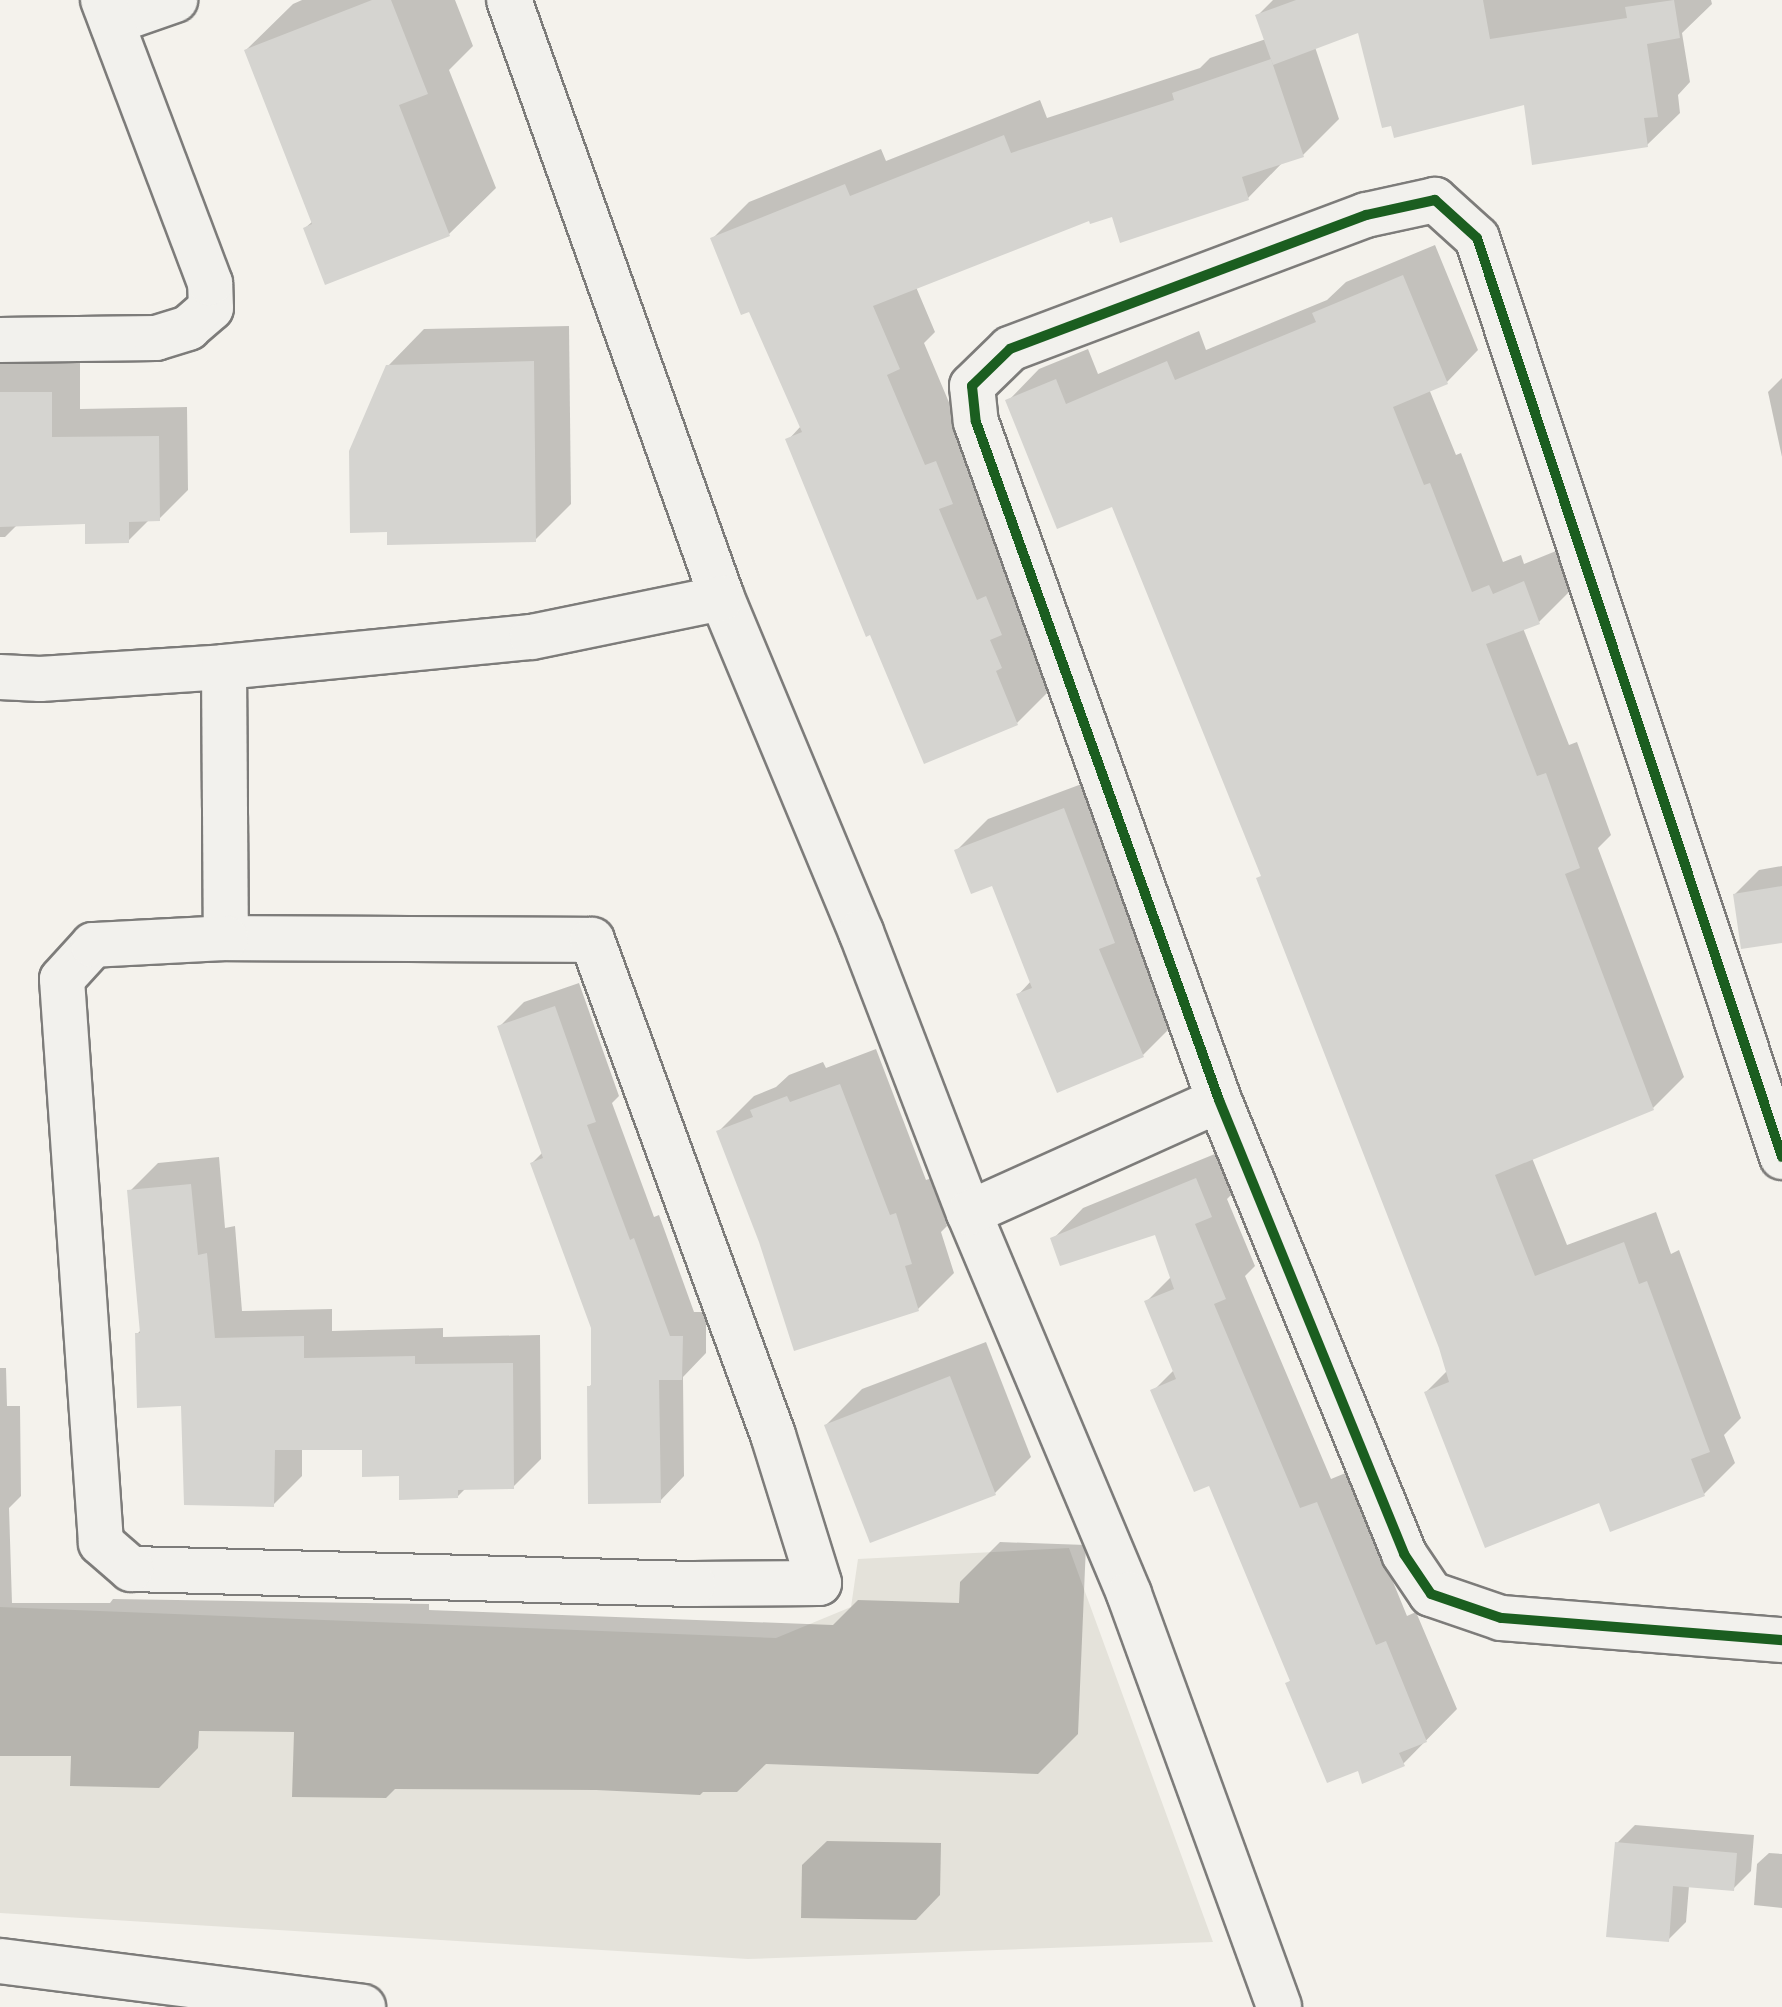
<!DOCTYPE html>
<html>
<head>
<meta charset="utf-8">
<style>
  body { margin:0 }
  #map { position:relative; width:1782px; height:2007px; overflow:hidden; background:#f4f2ec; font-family:Caveat,sans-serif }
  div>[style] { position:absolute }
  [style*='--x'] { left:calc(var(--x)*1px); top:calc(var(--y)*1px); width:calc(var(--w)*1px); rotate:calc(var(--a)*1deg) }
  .built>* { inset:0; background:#e4e2da }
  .shadow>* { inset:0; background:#0003 }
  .building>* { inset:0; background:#d5d4d0 }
  .roads { filter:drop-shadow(2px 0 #7d7c7a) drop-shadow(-2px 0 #7d7c7a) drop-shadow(0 2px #7d7c7a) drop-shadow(0 -2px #7d7c7a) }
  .minor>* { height:44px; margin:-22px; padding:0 22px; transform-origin:22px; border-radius:22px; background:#f2f1ed }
  .trunk>* { height:44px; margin:-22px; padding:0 22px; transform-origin:22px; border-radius:22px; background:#f2f1ed }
  .cycleway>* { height:10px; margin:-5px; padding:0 5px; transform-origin:5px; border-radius:5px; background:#1b5e20 }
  span { translate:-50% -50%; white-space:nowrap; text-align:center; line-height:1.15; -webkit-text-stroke:7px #f7f3e8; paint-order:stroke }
</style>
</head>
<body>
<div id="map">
  <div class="built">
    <div style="clip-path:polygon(1069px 1548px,1213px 1942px,748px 1959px,0 1913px,0 1607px,776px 1638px,851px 1607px,858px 1559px)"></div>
  </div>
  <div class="shadow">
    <div style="clip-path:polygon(302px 0,455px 0,473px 46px,449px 70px,496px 188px,449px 234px,305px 228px,313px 221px,246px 50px,293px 4px)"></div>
    <div style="clip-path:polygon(1273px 0,1711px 0,1712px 4px,1682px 33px,1690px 82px,1678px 95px,1680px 113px,1647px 145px,1525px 102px,1359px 30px,1315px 47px,1339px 119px,1303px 155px,1284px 161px,1248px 198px,1091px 219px,916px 287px,935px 332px,924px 343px,961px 431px,1053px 687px,1017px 723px,788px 440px,801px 426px,750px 309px,713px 238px,749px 202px,881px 149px,886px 161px,1040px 100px,1047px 118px,1200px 68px,1210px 58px,1266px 39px,1257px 16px)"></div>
    <div style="clip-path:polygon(1435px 245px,1478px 350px,1447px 382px,1429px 389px,1456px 455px,1461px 453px,1503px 562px,1521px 555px,1524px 564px,1556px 551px,1571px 590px,1539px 622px,1523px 628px,1569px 745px,1577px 742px,1611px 835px,1598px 848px,1684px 1077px,1653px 1108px,1532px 1158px,1567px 1245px,1656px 1212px,1671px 1254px,1679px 1250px,1741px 1418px,1724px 1435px,1735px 1463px,1704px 1494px,1600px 1500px,1426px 1392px,1447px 1371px,1440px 1348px,1263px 874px,1113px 504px,1008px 401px,1039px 369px,1088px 349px,1098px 374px,1199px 331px,1206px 350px,1327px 300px,1346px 282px)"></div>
    <div style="clip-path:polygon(569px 326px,571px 504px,535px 540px,388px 530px,388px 366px,424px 329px)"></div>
    <div style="clip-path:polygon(0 363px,80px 363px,80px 409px,187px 407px,188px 490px,159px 519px,150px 519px,128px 541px,87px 522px,18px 524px,5px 537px,0 537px)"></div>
    <div style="clip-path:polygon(1782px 378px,1782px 457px,1768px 392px)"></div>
    <div style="clip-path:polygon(1095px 779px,1145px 910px,1132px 923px,1174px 1024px,1143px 1055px,1018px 995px,1031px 981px,994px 883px,957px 850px,988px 819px)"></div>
    <div style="clip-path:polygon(1782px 866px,1782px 941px,1735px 894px,1759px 870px)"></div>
    <div style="clip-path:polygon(579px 983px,619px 1096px,612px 1103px,654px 1217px,659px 1215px,694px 1312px,706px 1312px,706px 1353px,683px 1377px,684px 1476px,660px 1501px,589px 1387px,593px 1383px,593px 1328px,532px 1163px,543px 1152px,499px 1027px,524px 1002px)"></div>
    <div style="clip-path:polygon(876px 1049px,926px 1180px,932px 1178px,947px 1226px,941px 1232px,954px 1273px,918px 1309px,761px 1241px,718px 1132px,754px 1096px,776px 1087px,789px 1075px,823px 1062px,826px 1068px)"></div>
    <div style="clip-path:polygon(1227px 1149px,1241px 1185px,1227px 1199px,1255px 1266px,1245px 1276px,1331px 1479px,1348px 1472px,1407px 1616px,1416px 1612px,1457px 1709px,1403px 1764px,1359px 1769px,1288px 1683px,1292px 1679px,1210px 1483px,1153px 1391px,1174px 1370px,1146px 1302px,1172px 1276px,1156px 1233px,1053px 1239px,1083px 1208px)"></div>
    <div style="clip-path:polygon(219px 1157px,225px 1228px,235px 1226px,242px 1311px,332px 1309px,332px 1331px,443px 1328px,443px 1337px,540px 1335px,541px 1459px,513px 1487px,466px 1488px,457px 1497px,401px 1474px,364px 1448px,302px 1448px,302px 1476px,273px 1505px,183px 1404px,137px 1334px,142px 1329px,130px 1191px,158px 1163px)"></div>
    <div style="clip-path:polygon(986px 1342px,1031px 1457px,995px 1493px,826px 1425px,862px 1389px)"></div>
    <div style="clip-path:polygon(0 1368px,6px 1368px,7px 1406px,20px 1406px,21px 1496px,9px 1508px,12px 1603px,110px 1603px,113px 1599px,429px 1604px,429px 1610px,833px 1625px,858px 1600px,959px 1603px,960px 1582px,1000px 1542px,1086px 1545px,1078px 1734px,1038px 1774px,766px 1764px,737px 1792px,703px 1792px,700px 1795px,596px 1790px,395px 1789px,386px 1798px,292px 1797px,294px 1732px,199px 1731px,198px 1748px,159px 1788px,70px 1786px,71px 1756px,0 1756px)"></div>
    <div style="clip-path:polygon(1635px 1825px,1754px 1835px,1751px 1871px,1733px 1889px,1689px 1886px,1686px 1922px,1668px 1940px,1617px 1843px)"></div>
    <div style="clip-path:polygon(827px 1841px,941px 1843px,940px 1895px,916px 1920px,801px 1918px,802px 1865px)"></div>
    <div style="clip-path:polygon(1769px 1853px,1782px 1854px,1782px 1908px,1754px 1905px,1757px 1864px)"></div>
  </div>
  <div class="building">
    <div style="clip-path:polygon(372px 0,391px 0,428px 94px,399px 105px,450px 236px,325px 285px,303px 228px,312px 224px,244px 50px)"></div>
    <div style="clip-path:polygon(1296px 0,1483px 0,1490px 39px,1627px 18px,1625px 7px,1674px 0,1680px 38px,1647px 44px,1658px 117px,1644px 118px,1648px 147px,1532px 165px,1524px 105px,1394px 138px,1391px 126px,1382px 128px,1358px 33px,1273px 65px,1255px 15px)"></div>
    <div style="clip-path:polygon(1271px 59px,1304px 157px,1242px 177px,1249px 200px,1120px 243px,1112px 217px,1090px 224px,1089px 221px,873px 306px,900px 369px,887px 375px,925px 465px,936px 461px,953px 504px,939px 509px,977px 600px,986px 596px,1002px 635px,990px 640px,1002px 668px,996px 671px,1018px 725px,924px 764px,870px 635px,866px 637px,785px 439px,802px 432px,749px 312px,741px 315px,710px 238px,845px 184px,850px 196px,1004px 135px,1011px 153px,1174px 100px,1172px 93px)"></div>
    <div style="clip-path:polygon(1403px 275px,1448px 384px,1393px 407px,1424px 485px,1430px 483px,1472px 592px,1489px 585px,1493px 594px,1524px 581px,1540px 624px,1486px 644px,1537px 776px,1546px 773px,1580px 868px,1565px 874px,1654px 1110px,1495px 1175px,1535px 1276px,1624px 1242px,1639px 1284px,1647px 1281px,1710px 1452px,1691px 1459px,1705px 1496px,1610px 1532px,1599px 1503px,1485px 1548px,1424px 1392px,1449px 1382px,1439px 1348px,1256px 878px,1261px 876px,1112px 507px,1057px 529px,1005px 400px,1056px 379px,1066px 404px,1167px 361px,1175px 380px,1316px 322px,1312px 313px)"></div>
    <div style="clip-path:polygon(534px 361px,536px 542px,387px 545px,387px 532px,350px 533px,349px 451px,386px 365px)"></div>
    <div style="clip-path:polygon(0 392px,52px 392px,52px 437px,159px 436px,160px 521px,129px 522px,129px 543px,85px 544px,85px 524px,0 527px)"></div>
    <div style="clip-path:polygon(1064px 808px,1115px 943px,1099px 949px,1144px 1057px,1057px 1093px,1016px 994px,1032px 988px,992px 886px,971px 894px,954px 850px)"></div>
    <div style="clip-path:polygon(1782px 886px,1782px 943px,1741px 949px,1733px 894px)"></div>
    <div style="clip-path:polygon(555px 1006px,596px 1122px,587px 1125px,630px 1240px,634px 1238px,670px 1336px,683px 1336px,682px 1380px,659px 1380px,661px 1503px,588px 1504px,587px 1386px,591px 1386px,591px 1328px,530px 1163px,543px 1158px,497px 1026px)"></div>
    <div style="clip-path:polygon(840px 1084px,890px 1215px,896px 1213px,912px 1264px,905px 1266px,919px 1311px,794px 1351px,759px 1242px,716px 1131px,753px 1117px,750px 1110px,787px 1096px,790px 1102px)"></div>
    <div style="clip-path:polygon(1196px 1178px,1212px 1217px,1195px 1224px,1226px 1299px,1214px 1304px,1300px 1508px,1317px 1502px,1376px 1645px,1386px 1641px,1427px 1742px,1399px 1753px,1405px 1766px,1362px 1784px,1358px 1771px,1327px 1783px,1285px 1683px,1290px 1681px,1209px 1486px,1194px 1492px,1150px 1390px,1176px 1379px,1144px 1301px,1174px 1289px,1155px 1235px,1060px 1266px,1050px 1238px)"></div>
    <div style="clip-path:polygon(191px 1184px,198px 1255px,207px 1253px,215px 1338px,304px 1336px,304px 1358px,415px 1356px,415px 1364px,513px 1363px,514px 1489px,458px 1490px,458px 1498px,399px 1500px,399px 1476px,362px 1477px,362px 1450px,275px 1450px,274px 1507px,184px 1505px,181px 1406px,137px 1408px,135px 1333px,140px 1333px,127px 1190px)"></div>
    <div style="clip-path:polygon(950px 1376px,996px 1495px,870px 1543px,824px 1425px)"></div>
    <div style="clip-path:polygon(1615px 1842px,1737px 1853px,1734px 1891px,1673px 1886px,1669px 1942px,1606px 1937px)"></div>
  </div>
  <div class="roads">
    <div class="minor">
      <div style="--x:509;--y:0;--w:635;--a:70.39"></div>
      <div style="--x:722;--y:598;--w:362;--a:67.4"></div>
      <div style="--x:861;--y:932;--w:301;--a:69"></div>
      <div style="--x:969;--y:1213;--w:413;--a:67.2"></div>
      <div style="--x:1129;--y:1594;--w:439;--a:70"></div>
      <div style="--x:112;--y:22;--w:67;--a:-19.2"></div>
      <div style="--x:0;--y:340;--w:156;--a:-0.7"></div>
      <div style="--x:156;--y:338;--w:34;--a:-17"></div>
      <div style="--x:188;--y:328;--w:30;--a:-41"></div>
      <div style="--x:211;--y:308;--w:25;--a:-92"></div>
      <div style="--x:210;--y:283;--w:303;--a:-110.7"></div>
      <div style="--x:224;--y:667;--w:271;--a:89.6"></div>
      <div style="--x:0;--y:677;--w:40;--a:2.9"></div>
      <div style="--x:40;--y:679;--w:184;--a:-3.7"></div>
      <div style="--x:224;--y:667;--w:309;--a:-5.6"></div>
      <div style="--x:532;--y:637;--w:194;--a:-11.6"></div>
      <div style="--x:226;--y:938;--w:366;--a:0.3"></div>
      <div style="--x:592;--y:940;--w:527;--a:69.91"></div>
      <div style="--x:773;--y:1435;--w:155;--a:72.7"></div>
      <div style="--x:819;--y:1583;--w:126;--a:179.5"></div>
      <div style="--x:693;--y:1584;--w:562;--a:-178.47"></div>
      <div style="--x:131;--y:1569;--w:40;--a:-139"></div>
      <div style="--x:101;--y:1543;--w:565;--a:-93.96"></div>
      <div style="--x:62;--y:979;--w:46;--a:-47.6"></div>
      <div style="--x:93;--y:945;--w:133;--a:-3"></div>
      <div style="--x:1782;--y:1157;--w:968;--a:-108.36"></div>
      <div style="--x:1477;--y:238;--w:57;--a:-137.9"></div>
      <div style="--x:1435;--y:200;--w:71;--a:167.7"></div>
      <div style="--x:1366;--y:215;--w:380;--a:159.4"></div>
      <div style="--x:1010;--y:349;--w:53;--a:135.8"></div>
      <div style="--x:972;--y:386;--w:36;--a:84"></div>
      <div style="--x:976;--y:422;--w:720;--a:70.28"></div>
      <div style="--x:1219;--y:1100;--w:490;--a:67.8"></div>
      <div style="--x:1404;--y:1554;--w:48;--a:56"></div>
      <div style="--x:1431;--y:1594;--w:74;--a:18.9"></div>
      <div style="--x:1501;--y:1618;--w:282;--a:4.5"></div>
      <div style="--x:969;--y:1213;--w:274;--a:-24.3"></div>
    </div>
    <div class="trunk">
      <div style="--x:0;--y:1961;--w:366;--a:7.2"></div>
    </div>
  </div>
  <div class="cycleway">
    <div style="--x:1782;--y:1157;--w:968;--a:-108.36"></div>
    <div style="--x:1477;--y:238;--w:57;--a:-137.9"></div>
    <div style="--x:1435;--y:200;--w:71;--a:167.7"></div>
    <div style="--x:1366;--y:215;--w:380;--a:159.4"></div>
    <div style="--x:1010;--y:349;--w:53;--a:135.8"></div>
    <div style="--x:972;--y:386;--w:36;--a:84"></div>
    <div style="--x:976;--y:422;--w:720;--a:70.28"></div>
    <div style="--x:1219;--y:1100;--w:490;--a:67.8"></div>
    <div style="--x:1404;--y:1554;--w:48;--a:56"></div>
    <div style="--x:1431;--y:1594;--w:74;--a:18.9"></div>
    <div style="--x:1501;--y:1618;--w:282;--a:4.5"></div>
  </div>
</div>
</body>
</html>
